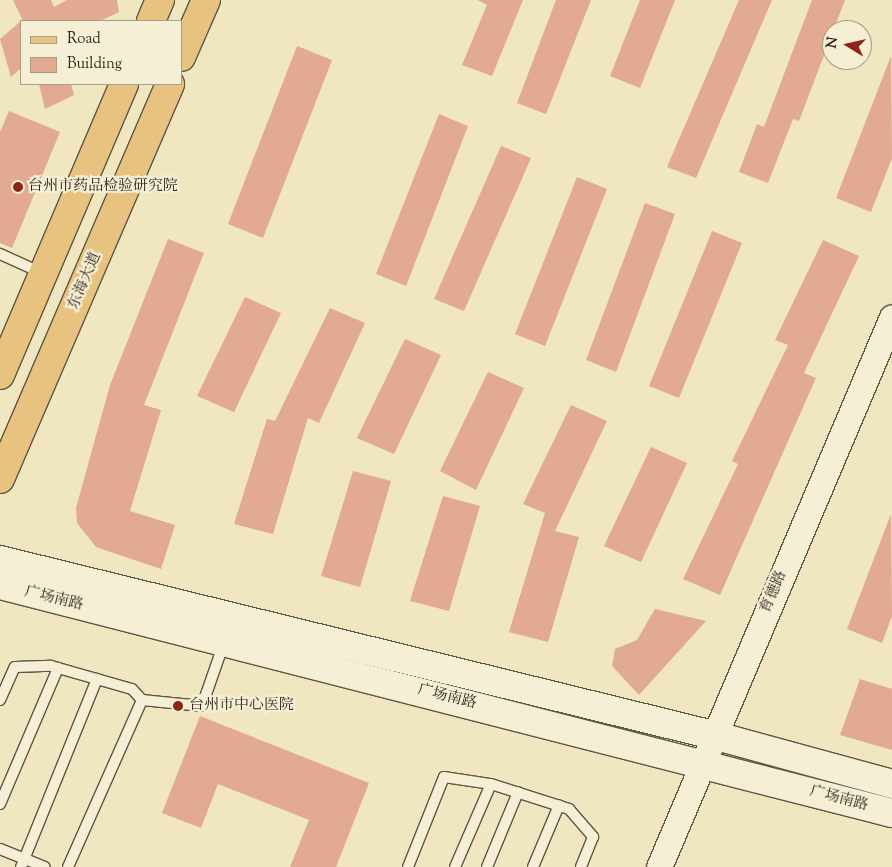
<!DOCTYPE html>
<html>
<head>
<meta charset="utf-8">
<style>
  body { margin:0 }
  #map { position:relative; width:892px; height:867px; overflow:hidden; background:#f0e6bf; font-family:"Sorts Mill Goudy","Noto Serif SC",serif }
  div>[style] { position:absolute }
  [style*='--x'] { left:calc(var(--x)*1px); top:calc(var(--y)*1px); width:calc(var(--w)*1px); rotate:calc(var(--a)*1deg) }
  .building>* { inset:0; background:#e1aa91 }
  .roads { filter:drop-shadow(1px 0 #605445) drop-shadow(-1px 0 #605445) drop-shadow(0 1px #605445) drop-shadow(0 -1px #605445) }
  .service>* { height:10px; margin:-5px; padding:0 5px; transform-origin:5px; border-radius:5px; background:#f5efd5 }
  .tertiary>* { height:25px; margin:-12.5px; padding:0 12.5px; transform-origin:12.5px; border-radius:12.5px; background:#f5efd5 }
  .secondary>* { height:28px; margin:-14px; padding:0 14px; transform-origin:14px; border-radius:14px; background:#f5efd5 }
  .primary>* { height:28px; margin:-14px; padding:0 14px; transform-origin:14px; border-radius:14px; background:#e8c380 }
  .dots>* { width:14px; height:14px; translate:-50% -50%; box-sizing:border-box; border:2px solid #f5efd5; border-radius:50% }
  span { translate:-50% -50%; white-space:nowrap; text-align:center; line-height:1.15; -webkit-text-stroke:4.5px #f5efd5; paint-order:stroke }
  .poi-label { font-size:15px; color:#30231c }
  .left { translate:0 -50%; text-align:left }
  .street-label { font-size:15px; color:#30231c }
  .legend { position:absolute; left:20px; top:20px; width:162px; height:65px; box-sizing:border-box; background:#f5efd5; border:1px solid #a69d8b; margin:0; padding:6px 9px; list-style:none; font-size:15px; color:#30231c }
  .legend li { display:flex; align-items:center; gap:10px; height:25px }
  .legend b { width:25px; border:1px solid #a69d8b }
  .north { position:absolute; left:822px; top:20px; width:50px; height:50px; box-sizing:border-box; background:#f5efd5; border:1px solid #a69d8b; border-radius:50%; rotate:279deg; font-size:14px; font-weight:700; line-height:20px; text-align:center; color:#30231c }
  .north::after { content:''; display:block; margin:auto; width:18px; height:22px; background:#8f2418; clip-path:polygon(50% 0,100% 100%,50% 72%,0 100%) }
</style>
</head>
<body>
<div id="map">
  <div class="building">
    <div style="clip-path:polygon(13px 0,51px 0,54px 7px,67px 0,117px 0,119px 12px,100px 21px,23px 21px)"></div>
    <div style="clip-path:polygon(478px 0,523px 0,492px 76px,462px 65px,487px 5px)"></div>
    <div style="clip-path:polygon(556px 0,591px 0,546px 114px,517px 103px)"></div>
    <div style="clip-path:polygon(640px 0,675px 0,640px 88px,610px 76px)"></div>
    <div style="clip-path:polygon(739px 0,772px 0,696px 178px,667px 167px)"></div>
    <div style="clip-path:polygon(812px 0,845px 0,799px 121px,793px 119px,768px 183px,739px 172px,757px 124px,764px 127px)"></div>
    <div style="clip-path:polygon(21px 21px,21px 68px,11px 77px,0 39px)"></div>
    <div style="clip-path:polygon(297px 46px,332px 60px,263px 238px,228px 224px)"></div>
    <div style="clip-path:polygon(891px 56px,892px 158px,871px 212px,836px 198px)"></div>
    <div style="clip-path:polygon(39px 84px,71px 84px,74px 95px,45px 109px)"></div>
    <div style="clip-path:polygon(9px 111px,60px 132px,12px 248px,0 243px,0 132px)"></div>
    <div style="clip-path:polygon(439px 114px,468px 126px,406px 286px,376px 274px)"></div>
    <div style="clip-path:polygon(501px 146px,531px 158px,464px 311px,434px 299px)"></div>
    <div style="clip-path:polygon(577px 177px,607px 189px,545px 346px,515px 334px)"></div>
    <div style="clip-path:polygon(645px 203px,675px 214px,616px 372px,586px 360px)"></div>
    <div style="clip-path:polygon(712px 231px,742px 243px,679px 398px,649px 386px)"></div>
    <div style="clip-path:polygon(168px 239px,204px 253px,144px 405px,161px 410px,130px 511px,175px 525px,161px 569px,96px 547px,77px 523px,76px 508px,110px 385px)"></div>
    <div style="clip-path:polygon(823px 240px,859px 256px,804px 373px,816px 378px,720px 595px,683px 579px,738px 464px,732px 461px,788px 345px,775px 340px)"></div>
    <div style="clip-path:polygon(245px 297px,281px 313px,234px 412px,197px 396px)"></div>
    <div style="clip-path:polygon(330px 308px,365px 323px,319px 423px,308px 418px,273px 534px,234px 524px,267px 419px,275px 421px)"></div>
    <div style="clip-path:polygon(405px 339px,441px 355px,394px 454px,357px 438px)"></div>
    <div style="clip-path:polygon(488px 372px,524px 388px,476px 490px,440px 471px)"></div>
    <div style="clip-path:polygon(571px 405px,607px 421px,555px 531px,579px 537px,548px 642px,509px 632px,545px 513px,523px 504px)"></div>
    <div style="clip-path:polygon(651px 447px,687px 463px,641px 562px,604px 546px)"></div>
    <div style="clip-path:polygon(353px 471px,391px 481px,360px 587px,321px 576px)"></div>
    <div style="clip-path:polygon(443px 496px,480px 506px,449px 611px,410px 601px)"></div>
    <div style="clip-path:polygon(891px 514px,892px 616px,882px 643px,847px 629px)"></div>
    <div style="clip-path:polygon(655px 609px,706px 621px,639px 695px,612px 666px,615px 649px,637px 640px)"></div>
    <div style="clip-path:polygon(860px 679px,892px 689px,892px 750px,840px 735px)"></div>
    <div style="clip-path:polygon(200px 716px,369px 783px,336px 867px,290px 867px,309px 820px,218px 784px,201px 828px,162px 813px)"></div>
  </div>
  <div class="roads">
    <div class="service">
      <div style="--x:0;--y:254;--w:46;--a:24.3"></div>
      <div style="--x:0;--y:700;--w:36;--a:-66"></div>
      <div style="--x:15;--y:667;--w:36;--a:-2"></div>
      <div style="--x:51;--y:666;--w:84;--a:15.9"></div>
      <div style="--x:132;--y:689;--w:15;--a:48"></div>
      <div style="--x:142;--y:700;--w:60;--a:5.7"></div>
      <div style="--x:202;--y:706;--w:67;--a:-70.8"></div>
      <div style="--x:0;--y:804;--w:148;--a:-66.9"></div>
      <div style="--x:0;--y:849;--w:48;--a:21.8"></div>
      <div style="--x:21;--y:867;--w:203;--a:-68"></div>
      <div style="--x:68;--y:867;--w:183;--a:-66.1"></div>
      <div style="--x:408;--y:867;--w:97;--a:-68.2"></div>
      <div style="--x:444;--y:777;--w:48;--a:8.5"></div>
      <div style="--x:491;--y:784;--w:82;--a:17.8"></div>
      <div style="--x:569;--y:809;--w:37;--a:49"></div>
      <div style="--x:593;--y:837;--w:32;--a:112"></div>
      <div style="--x:455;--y:867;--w:90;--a:-66.6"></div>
      <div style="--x:487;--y:867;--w:81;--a:-67.5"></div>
      <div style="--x:533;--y:867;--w:67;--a:-67.2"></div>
    </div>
    <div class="tertiary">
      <div style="--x:659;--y:867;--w:597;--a:-67.04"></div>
    </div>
    <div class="secondary">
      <div style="--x:0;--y:560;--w:734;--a:13.79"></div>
      <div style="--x:713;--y:735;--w:186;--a:15.3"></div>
      <div style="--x:0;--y:585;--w:921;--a:14.34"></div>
    </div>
    <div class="primary">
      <div style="--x:151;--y:21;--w:23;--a:-67"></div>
      <div style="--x:181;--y:57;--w:62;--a:-66.3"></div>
      <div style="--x:0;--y:375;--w:316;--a:-66.9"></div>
      <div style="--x:0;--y:479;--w:430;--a:-66.7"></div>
    </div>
  </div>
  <div class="dots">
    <div style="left:18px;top:187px;background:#8f2418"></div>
    <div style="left:178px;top:706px;background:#8f2418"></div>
  </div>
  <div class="poi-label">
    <span class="left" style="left:28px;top:187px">台州市药品检验研究院</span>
    <span class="left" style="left:189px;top:706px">台州市中心医院</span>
  </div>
  <div class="street-label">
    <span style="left:85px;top:281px;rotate:-67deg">东海大道</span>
    <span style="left:774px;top:592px;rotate:-67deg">育德路</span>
    <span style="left:54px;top:599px;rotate:14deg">广场南路</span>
    <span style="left:447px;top:697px;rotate:14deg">广场南路</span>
    <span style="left:839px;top:799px;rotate:15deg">广场南路</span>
  </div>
  <ul class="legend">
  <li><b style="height:6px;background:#e8c380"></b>Road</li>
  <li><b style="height:14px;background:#e1aa91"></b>Building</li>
  </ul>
  <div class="north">N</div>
</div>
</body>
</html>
